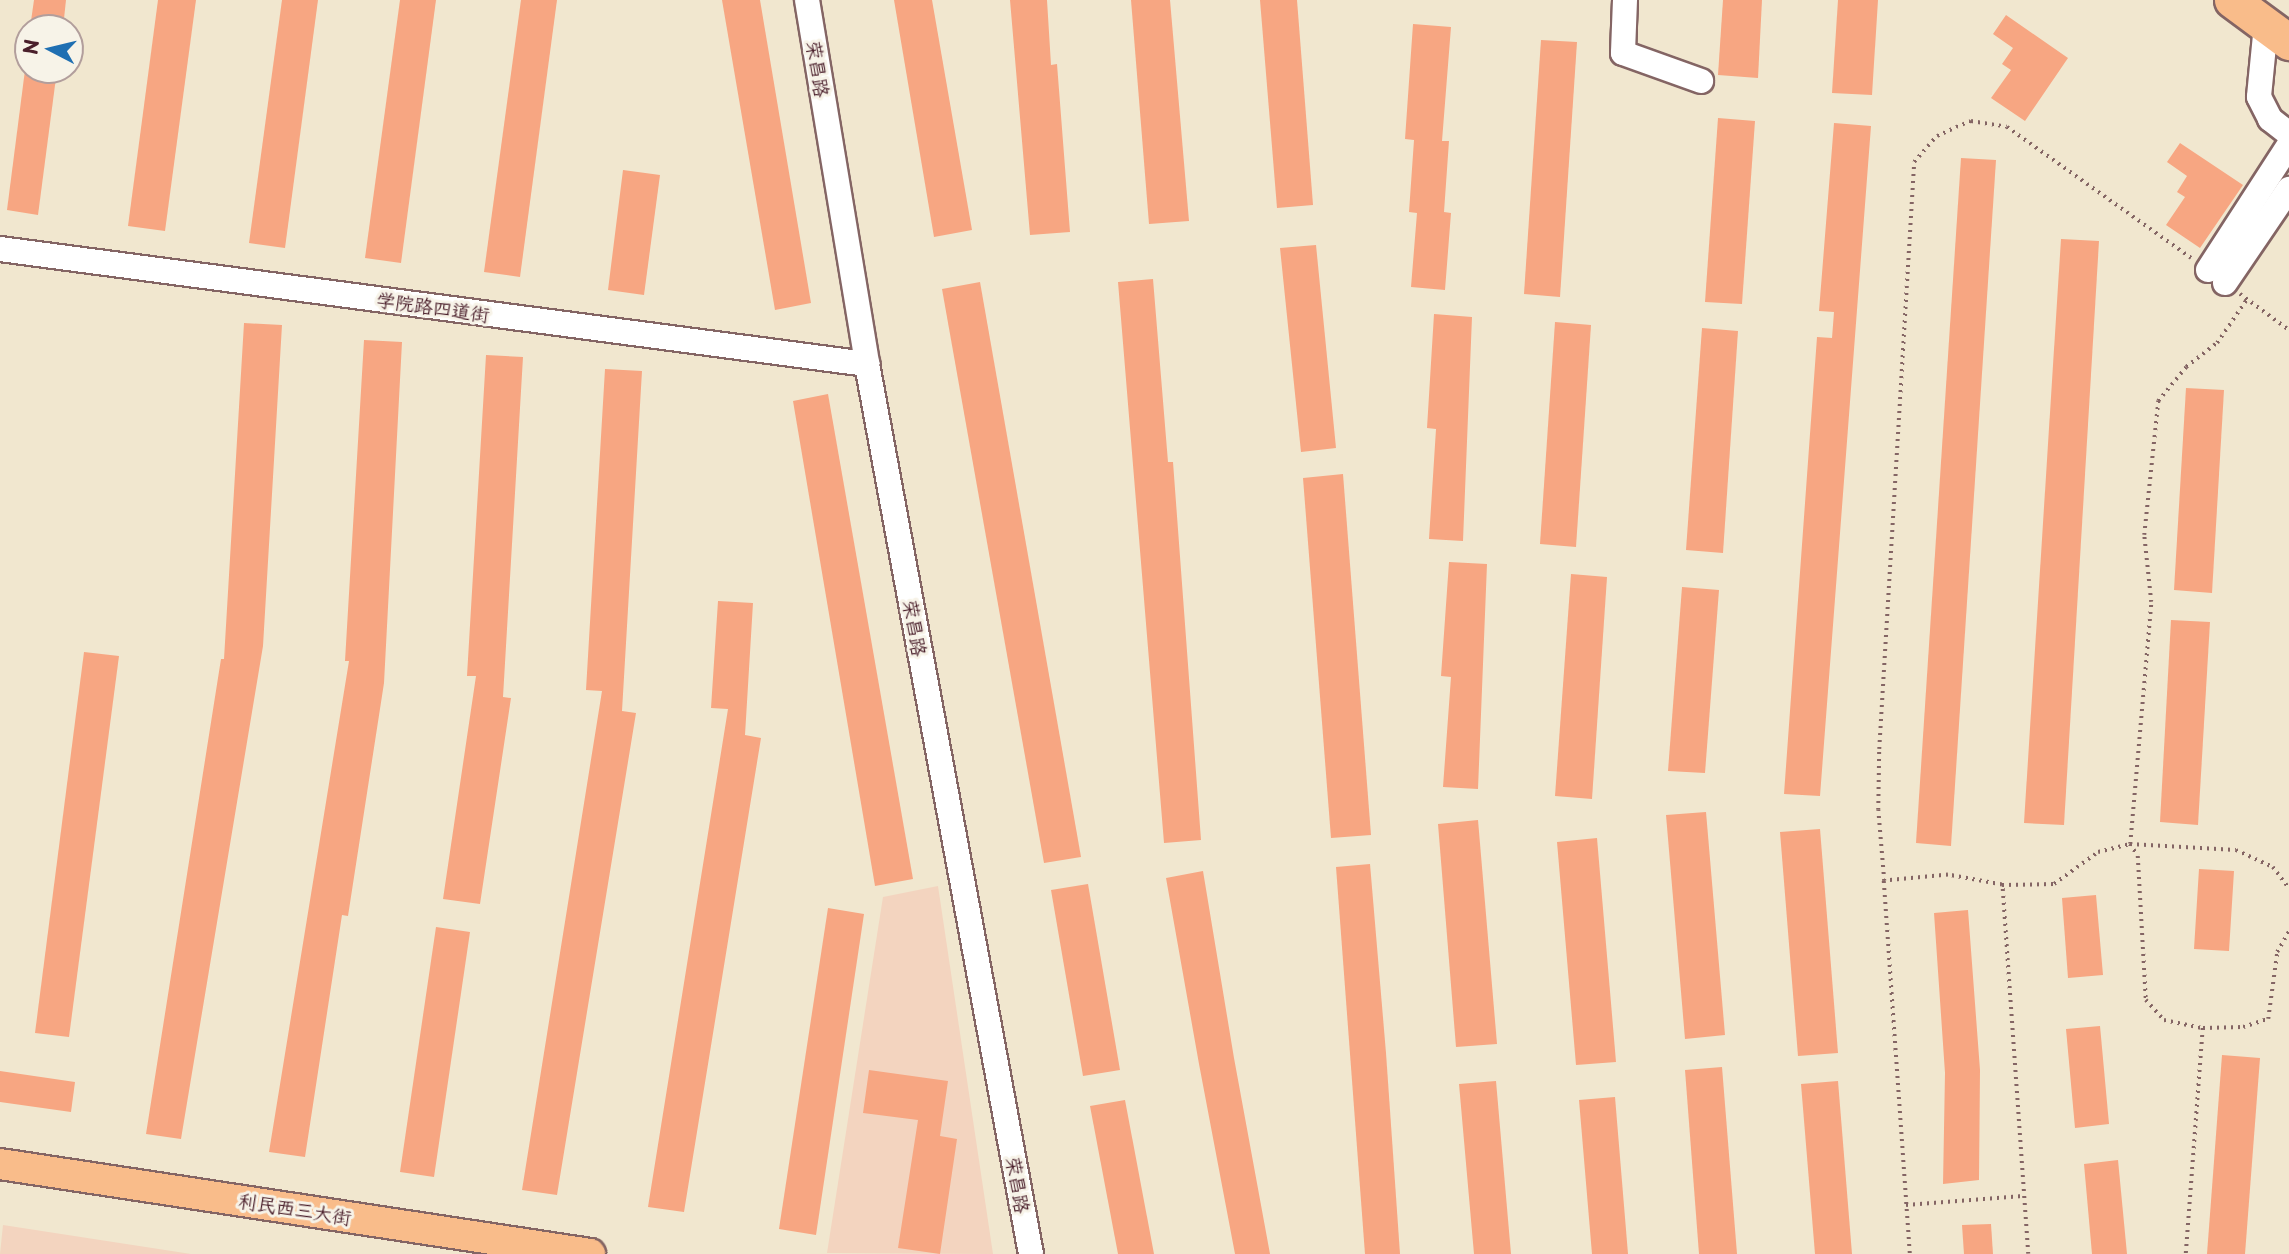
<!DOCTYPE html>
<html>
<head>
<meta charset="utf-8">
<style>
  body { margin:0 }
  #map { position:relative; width:2289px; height:1254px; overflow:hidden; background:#f1e7cf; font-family:"Playpen Sans","LXGW WenKai TC",sans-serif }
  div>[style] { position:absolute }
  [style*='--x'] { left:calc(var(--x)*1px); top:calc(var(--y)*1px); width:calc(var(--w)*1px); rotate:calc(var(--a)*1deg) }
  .built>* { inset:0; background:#f3d4bf }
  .building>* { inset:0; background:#f7a682 }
  .path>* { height:3.5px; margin-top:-1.75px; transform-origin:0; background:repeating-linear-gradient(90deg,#846564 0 2px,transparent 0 7px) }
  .roads { filter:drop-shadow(2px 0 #846564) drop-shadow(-2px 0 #846564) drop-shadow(0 2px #846564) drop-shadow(0 -2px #846564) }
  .minor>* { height:24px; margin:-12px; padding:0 12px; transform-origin:12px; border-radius:12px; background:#fff }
  .major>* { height:30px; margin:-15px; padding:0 15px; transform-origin:15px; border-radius:15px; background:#f9bc8a }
  .highway>* { height:35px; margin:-17.5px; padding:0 17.5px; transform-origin:17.5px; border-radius:17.5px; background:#f9bc8a }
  span { translate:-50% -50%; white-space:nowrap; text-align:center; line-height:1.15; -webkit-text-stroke:6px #f7f3e8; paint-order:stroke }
  .street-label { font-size:19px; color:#4a1f2b }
  .north { position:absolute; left:14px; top:14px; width:70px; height:70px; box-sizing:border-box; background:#f7f3e8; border:2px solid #b29e9c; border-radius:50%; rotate:277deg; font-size:19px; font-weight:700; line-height:28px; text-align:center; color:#4a1f2b }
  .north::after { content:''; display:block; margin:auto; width:24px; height:32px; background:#1f6fb2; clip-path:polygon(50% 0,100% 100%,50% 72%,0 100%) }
</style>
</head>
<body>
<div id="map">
  <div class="built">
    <div style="clip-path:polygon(938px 886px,993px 1254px,827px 1253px,883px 897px)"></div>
    <div style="clip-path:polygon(3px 1225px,191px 1254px,0 1254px)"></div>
  </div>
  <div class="building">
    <div style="clip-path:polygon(34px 0,66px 0,63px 28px,30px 28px)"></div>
    <div style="clip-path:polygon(158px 0,196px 0,165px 231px,128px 226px)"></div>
    <div style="clip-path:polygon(282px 0,318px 0,285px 248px,249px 243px)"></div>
    <div style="clip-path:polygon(400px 0,436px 0,401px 263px,365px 258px)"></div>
    <div style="clip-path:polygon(521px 0,557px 0,520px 277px,484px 272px)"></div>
    <div style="clip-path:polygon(722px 0,760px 0,811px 303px,775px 310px)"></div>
    <div style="clip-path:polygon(894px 0,932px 0,972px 230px,934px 237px)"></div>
    <div style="clip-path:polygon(1010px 0,1047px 0,1051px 65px,1057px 64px,1070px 232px,1030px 235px)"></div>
    <div style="clip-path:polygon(1131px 0,1170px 0,1189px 221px,1149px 224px)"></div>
    <div style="clip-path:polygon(1260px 0,1297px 0,1313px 205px,1277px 208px)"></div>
    <div style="clip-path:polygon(1723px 0,1762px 0,1758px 78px,1718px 75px)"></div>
    <div style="clip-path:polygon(1838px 0,1878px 0,1872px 95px,1832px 93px)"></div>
    <div style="clip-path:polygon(2006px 15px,2068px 58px,2025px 121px,1991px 98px,2011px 70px,2002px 64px,2013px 48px,1993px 34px)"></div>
    <div style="clip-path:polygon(1413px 24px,1451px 27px,1442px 141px,1449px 141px,1444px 212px,1451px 213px,1445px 290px,1411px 287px,1417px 213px,1409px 212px,1414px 140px,1405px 139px)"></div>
    <div style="clip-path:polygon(1541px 40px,1577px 42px,1560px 297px,1524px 294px)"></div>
    <div style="clip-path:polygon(25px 70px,57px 70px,38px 215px,7px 210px)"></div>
    <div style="clip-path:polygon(1718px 118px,1755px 121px,1742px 304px,1705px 302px)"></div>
    <div style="clip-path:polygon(1834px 123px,1871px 126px,1820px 796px,1784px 794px,1817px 337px,1832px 338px,1834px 312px,1819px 311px)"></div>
    <div style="clip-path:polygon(2180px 143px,2243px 185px,2200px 248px,2166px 225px,2185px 197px,2177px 192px,2187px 176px,2167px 162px)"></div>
    <div style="clip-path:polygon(1961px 158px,1996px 160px,1951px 846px,1916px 843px)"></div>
    <div style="clip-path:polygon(623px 170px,660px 175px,644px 295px,608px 290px)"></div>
    <div style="clip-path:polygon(2061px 239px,2099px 241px,2064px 825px,2024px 823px)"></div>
    <div style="clip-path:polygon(1316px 245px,1336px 448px,1301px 452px,1280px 248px)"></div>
    <div style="clip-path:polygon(1153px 279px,1168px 462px,1173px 462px,1201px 840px,1164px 843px,1118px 282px)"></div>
    <div style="clip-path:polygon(980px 282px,1081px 857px,1044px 863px,942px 289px)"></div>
    <div style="clip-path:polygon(1434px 314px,1472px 317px,1463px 541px,1429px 539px,1436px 429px,1427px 428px)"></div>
    <div style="clip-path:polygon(1555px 322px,1591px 325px,1576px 547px,1540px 544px)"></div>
    <div style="clip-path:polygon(244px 323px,282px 325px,263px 646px,181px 1139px,146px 1134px,221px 659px,224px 659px)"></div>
    <div style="clip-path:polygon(1702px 328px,1738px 331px,1723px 553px,1686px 550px)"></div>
    <div style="clip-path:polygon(364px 340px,402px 342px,384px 683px,348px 916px,342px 915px,305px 1157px,269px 1152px,349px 661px,345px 661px)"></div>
    <div style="clip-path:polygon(486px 355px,523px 357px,503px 697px,511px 698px,480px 904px,443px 899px,476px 676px,467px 676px)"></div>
    <div style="clip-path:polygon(605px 369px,642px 371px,622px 711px,636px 713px,557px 1195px,522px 1190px,602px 691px,586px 690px)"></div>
    <div style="clip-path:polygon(2186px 388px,2224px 390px,2212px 593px,2174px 590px)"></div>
    <div style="clip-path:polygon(828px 394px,913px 879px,875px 886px,793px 401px)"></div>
    <div style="clip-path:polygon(1343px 474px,1371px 835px,1331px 838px,1303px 478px)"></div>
    <div style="clip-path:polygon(1449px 562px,1487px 564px,1478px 789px,1443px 787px,1451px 677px,1441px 676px)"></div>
    <div style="clip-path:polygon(1571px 574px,1607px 577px,1592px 799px,1555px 796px)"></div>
    <div style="clip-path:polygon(1682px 587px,1719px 590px,1705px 773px,1668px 771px)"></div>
    <div style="clip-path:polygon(718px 601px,753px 603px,745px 735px,761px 738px,684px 1212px,648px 1207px,728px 709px,711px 708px)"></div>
    <div style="clip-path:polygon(2171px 620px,2210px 622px,2198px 825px,2160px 822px)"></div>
    <div style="clip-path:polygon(84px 652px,119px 656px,69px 1037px,35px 1033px)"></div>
    <div style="clip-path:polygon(1706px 812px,1725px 1035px,1685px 1039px,1666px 815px)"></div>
    <div style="clip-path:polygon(1478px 820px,1497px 1044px,1456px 1047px,1438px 824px)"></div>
    <div style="clip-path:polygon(1820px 829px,1838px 1053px,1798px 1056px,1780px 832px)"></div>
    <div style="clip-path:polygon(1597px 838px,1616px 1062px,1576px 1065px,1557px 842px)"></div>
    <div style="clip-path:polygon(1370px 864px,1386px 1053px,1400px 1254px,1365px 1254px,1336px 867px)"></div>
    <div style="clip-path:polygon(2199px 869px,2234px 871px,2229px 951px,2194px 949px)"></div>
    <div style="clip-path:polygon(1203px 871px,1234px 1058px,1270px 1254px,1235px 1254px,1199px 1064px,1166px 878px)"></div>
    <div style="clip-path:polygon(1088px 884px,1120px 1070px,1083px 1076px,1051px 890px)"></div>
    <div style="clip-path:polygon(2096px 895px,2103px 975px,2068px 978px,2062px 898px)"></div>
    <div style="clip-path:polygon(828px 908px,864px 914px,816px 1235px,779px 1229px)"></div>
    <div style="clip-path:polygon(1968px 910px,1980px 1070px,1979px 1180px,1943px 1184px,1945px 1073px,1934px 913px)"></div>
    <div style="clip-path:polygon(436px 927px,470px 932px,434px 1177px,400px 1172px)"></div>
    <div style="clip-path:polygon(2100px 1026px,2109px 1124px,2075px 1128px,2066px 1029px)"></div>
    <div style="clip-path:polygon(2222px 1055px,2260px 1058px,2245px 1254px,2207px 1254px)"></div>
    <div style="clip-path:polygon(1722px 1067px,1737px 1254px,1699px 1254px,1685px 1070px)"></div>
    <div style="clip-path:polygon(869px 1070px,948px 1081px,940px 1136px,957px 1139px,940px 1254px,898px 1248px,918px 1120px,863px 1113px)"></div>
    <div style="clip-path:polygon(0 1071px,75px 1082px,71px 1112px,0 1102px)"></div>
    <div style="clip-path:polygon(1496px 1081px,1511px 1254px,1474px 1254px,1459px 1084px)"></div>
    <div style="clip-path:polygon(1838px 1081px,1852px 1254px,1815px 1254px,1801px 1084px)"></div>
    <div style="clip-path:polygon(1615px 1097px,1628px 1254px,1592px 1254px,1579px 1100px)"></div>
    <div style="clip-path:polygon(1125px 1100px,1154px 1254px,1118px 1254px,1090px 1106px)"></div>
    <div style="clip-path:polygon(2118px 1160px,2127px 1254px,2092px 1254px,2084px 1164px)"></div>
    <div style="clip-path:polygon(1991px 1224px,1993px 1254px,1964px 1254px,1962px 1225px)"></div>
  </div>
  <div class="path">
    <div style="--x:2240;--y:294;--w:61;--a:36.3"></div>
    <div style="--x:2130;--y:844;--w:14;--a:56"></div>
    <div style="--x:2138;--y:856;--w:144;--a:86.8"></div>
    <div style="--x:2146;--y:1000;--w:27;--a:48"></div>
    <div style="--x:2164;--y:1020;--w:40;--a:12"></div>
    <div style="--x:2203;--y:1028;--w:227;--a:94.3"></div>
    <div style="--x:2130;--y:844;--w:106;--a:3.2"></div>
    <div style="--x:2236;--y:850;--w:41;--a:24.7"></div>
    <div style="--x:2273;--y:867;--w:26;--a:53"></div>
    <div style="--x:1884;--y:881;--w:374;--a:86"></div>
    <div style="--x:2002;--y:885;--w:52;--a:-1.1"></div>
    <div style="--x:2054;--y:884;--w:54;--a:-36"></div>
    <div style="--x:2098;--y:852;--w:33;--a:-14"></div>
    <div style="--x:2130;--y:844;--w:243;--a:-85"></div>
    <div style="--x:2151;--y:602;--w:67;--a:-96"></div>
    <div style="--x:2144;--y:535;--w:135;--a:-84"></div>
    <div style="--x:2158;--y:401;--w:44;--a:-50.5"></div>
    <div style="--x:2186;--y:367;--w:39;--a:-38"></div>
    <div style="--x:2217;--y:343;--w:53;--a:-55.7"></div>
    <div style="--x:2203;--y:1028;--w:40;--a:-1.4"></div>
    <div style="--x:2243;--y:1027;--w:26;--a:-18"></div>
    <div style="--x:2268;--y:1019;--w:68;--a:-82.3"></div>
    <div style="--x:2277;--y:952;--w:24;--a:-60"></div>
    <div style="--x:1906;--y:1205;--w:117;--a:-4.4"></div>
    <div style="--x:2028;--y:1254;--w:370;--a:-94"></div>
    <div style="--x:2002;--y:885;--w:55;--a:-169.5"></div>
    <div style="--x:1948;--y:875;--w:64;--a:174.6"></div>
    <div style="--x:1884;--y:881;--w:71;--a:-94.8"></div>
    <div style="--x:1878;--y:810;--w:61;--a:-89.1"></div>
    <div style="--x:1879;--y:749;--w:588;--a:-86.59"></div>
    <div style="--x:1914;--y:162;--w:35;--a:-49"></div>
    <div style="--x:1937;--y:136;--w:21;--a:-25"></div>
    <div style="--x:1956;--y:127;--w:16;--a:-22"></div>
    <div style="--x:1971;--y:121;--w:36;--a:9"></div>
    <div style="--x:2007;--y:127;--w:226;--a:35.4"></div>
  </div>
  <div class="roads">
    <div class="minor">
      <div style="--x:807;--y:0;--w:369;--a:80.6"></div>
      <div style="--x:867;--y:364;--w:905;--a:79.56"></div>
      <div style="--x:1625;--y:0;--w:53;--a:92.2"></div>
      <div style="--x:1623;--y:53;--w:83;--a:19.7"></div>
      <div style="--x:2266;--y:25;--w:72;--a:95.6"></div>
      <div style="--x:2259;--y:97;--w:25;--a:63"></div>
      <div style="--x:2270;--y:119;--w:24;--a:38"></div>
      <div style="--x:0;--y:249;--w:875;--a:7.56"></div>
      <div style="--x:2208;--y:270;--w:149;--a:-57.1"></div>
      <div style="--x:2225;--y:283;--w:114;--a:-55.8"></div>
    </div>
    <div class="major">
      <div style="--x:0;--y:1164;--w:597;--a:8.67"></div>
    </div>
    <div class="highway">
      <div style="--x:2232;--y:0;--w:71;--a:36.4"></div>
    </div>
  </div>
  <div class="street-label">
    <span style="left:818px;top:69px;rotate:81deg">荣昌路</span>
    <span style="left:433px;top:307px;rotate:8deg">学院路四道街</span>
    <span style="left:915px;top:628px;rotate:80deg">荣昌路</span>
    <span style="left:1018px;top:1185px;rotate:80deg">荣昌路</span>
    <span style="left:295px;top:1209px;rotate:9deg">利民西三大街</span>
  </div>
  <div class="north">N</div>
</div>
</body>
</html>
